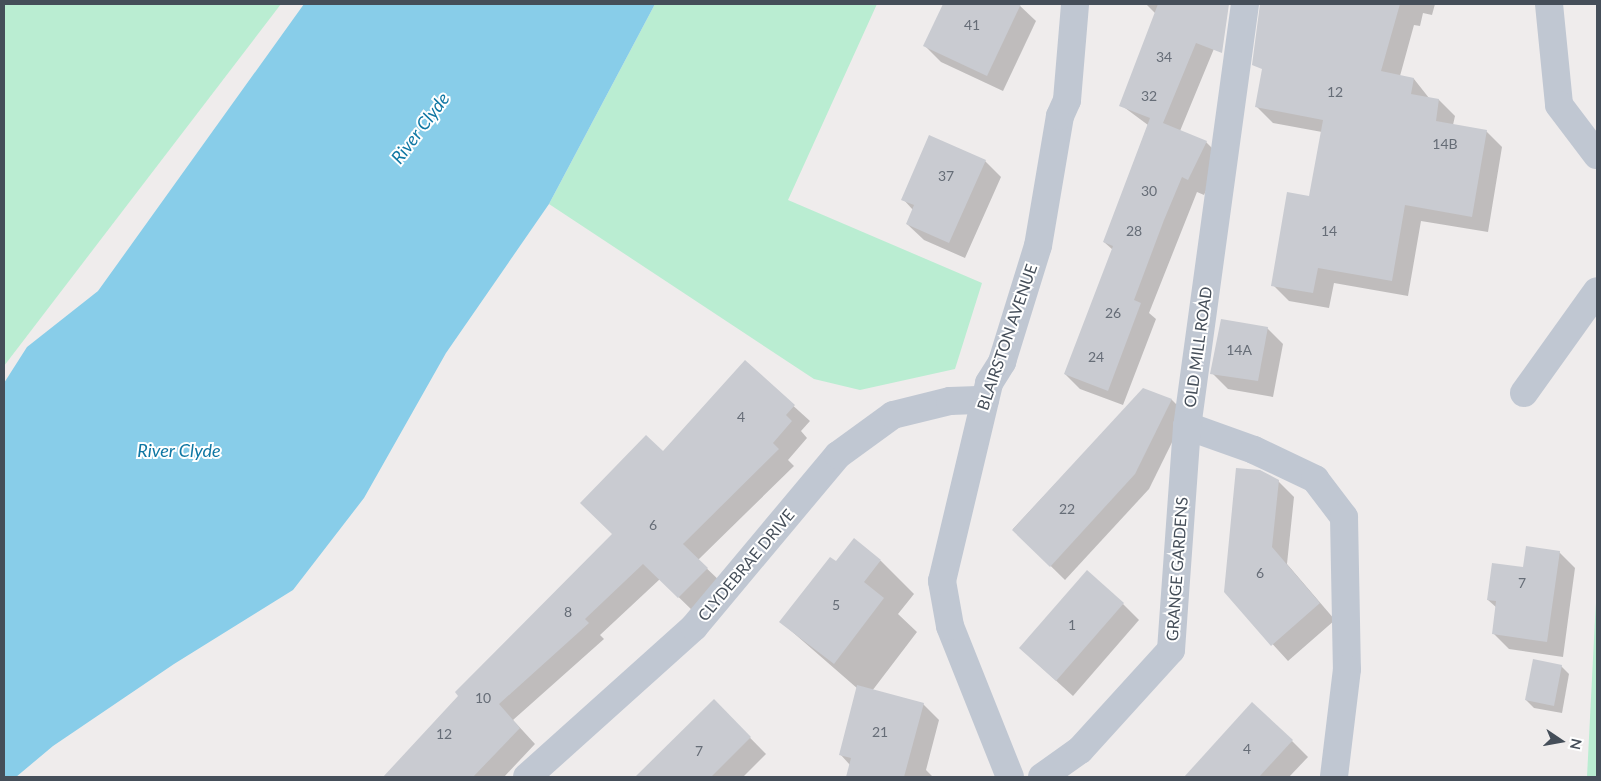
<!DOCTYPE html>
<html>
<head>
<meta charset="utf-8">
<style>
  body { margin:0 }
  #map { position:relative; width:1601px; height:781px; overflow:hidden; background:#efecec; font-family:Lato,sans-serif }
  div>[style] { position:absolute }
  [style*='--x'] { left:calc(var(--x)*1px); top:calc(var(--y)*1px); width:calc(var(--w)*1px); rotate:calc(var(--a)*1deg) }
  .green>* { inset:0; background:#baedd2 }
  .water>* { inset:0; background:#88cde9 }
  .shadow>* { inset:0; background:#0003 }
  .building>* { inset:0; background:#c9cbd1 }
  .street>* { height:28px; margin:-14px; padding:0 14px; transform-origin:14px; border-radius:14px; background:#c0c7d2 }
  span { translate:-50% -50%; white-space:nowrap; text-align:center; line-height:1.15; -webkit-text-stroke:4px #fff; paint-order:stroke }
  .number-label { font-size:14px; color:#666d77 }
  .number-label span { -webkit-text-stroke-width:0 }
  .street-label { font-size:16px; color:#454e59 }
  .water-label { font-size:18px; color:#0f77a3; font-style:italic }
  .frame { position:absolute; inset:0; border:5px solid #454e59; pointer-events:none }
  .north { position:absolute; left:1536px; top:716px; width:50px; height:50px; -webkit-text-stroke:4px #fff; paint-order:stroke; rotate:102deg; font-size:14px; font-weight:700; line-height:20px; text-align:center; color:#454e59 }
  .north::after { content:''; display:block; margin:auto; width:18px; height:22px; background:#454e59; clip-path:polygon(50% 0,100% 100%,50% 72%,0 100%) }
</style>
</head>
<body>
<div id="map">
  <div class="green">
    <div style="clip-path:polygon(4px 4px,281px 4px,4px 366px)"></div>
    <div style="clip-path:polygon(655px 4px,877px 4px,788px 200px,982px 283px,955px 369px,860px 390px,814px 379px,549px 204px)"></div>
    <div style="clip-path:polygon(1597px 586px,1597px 777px,1587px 777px,1595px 619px)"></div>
  </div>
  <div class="water">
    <div style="clip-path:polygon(304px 4px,655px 4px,549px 204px,446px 353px,364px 498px,293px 590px,174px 664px,53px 746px,16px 777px,4px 777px,4px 383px,27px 347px,98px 291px)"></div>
  </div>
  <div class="shadow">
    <div style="clip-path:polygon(944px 4px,1018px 4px,1036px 21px,1003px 91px,941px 62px,925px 46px)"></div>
    <div style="clip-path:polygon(1146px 4px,1224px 4px,1212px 34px,1218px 39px,1180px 131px,1206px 142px,1221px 157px,1204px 195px,1197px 192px,1149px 313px,1156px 319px,1123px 405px,1080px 389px,1065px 374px,1113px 250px,1104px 242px,1148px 125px,1121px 105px,1156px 14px)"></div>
    <div style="clip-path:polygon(1330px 4px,1435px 4px,1432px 15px,1423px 13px,1420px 26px,1414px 25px,1400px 76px,1414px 79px,1429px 98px,1439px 100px,1455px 116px,1453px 125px,1486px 131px,1502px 147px,1488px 232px,1421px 221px,1408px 296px,1334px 283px,1329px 308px,1289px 301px,1273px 285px,1310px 197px,1322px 132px,1273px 123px,1257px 107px,1320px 41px)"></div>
    <div style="clip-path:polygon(985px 161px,1001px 177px,965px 258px,924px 240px,907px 224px,913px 210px,903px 199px)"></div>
    <div style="clip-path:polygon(1267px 328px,1283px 344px,1273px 397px,1228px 389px,1212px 373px)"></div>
    <div style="clip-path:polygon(745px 362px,810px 421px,801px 431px,807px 438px,788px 460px,794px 466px,698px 560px,723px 584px,695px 613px,660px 579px,600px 635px,604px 639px,513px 720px,535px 744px,504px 777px,386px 777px,614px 534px,663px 453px)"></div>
    <div style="clip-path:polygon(1143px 390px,1172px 400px,1186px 414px,1149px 489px,1065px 580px,1013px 529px)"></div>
    <div style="clip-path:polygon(1278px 481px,1294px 497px,1287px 564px,1335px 620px,1288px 661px,1225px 592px)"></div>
    <div style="clip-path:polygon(1559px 552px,1575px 568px,1563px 657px,1509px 649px,1493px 633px,1497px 608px,1488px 600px,1524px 568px)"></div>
    <div style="clip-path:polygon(881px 561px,914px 594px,898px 614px,917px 632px,872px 691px,923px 704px,939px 720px,926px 770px,933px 777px,847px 777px,850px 765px,840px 754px,858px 689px,781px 622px,836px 563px)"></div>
    <div style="clip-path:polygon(1123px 604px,1139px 620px,1073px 696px,1020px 648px)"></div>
    <div style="clip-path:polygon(1561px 666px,1569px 674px,1562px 713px,1534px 708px,1526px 700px)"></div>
    <div style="clip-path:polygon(714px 701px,766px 754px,743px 777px,663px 777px,650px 764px)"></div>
    <div style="clip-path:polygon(1292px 741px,1308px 757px,1289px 777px,1223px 777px,1204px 758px)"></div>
  </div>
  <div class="building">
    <div style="clip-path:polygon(943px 4px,1021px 4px,987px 76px,923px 46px)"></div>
    <div style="clip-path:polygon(1158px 4px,1229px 4px,1222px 53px,1196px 43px,1163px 123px,1207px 141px,1188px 180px,1182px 177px,1164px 220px,1134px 300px,1141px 303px,1108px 391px,1064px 374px,1113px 246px,1103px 242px,1150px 118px,1119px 106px)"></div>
    <div style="clip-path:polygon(1260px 4px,1400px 4px,1381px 71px,1414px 78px,1411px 94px,1439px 99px,1436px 121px,1487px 130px,1472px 217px,1405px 205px,1392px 281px,1318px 268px,1313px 293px,1271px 286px,1287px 192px,1309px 196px,1323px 120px,1255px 107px,1262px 69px,1252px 65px)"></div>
    <div style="clip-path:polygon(929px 135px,986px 160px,949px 243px,906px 224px,914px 205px,901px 200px)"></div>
    <div style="clip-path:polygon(1221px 319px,1268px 327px,1258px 381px,1210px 374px)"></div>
    <div style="clip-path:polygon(745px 360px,795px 405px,786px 415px,792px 421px,773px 443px,779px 449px,683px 544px,708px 568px,678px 598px,643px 564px,585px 619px,589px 623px,499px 704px,520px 728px,473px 777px,383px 777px,458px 696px,455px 692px,612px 534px,580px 503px,646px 435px,663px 451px)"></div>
    <div style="clip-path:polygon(1143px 388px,1172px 399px,1135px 474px,1050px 567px,1012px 530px)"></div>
    <div style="clip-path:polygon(1236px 468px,1260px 470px,1279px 480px,1272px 547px,1320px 603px,1271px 646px,1224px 592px)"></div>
    <div style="clip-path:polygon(854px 538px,881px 560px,864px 582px,884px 598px,834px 664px,779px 622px,830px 557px,836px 561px)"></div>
    <div style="clip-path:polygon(1526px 546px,1560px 551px,1547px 642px,1492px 634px,1496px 601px,1487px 600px,1492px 563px,1523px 567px)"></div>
    <div style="clip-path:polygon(1087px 570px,1124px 603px,1056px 681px,1019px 648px)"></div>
    <div style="clip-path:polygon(1533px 659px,1562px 665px,1554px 706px,1525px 700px)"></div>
    <div style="clip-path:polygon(857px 685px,924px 703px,904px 777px,846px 777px,851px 758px,839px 755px)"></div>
    <div style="clip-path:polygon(714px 699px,751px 737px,711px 777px,635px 777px)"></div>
    <div style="clip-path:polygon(1252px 702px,1293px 740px,1259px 777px,1184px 777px)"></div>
  </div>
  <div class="street">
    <div style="--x:1245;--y:4;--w:426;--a:97.8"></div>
    <div style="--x:1187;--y:426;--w:71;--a:19.7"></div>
    <div style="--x:1254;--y:450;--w:68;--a:25.4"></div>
    <div style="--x:1315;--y:479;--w:48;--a:52.7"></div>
    <div style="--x:1344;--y:517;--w:152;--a:88.9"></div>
    <div style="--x:1347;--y:669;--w:109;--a:96.9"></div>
    <div style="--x:1549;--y:4;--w:101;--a:84.3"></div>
    <div style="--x:1559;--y:105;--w:63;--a:52.8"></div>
    <div style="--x:1524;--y:393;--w:125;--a:-54.4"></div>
    <div style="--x:527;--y:777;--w:224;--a:-41.9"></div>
    <div style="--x:694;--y:627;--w:224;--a:-50.1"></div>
    <div style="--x:838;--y:455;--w:68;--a:-36"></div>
    <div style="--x:893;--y:415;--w:59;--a:-13.8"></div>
    <div style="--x:950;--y:401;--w:35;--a:-2"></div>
    <div style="--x:1010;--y:777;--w:162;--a:-111.7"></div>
    <div style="--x:950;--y:626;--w:46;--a:-100.1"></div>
    <div style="--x:942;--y:581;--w:204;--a:-76.6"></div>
    <div style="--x:989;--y:383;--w:25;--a:-58"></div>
    <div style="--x:1002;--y:362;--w:121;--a:-72.8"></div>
    <div style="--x:1038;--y:246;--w:132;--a:-80.4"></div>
    <div style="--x:1060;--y:116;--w:17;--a:-66"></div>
    <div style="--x:1067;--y:100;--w:96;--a:-85.2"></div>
    <div style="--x:1042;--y:777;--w:47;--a:-35.4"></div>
    <div style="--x:1080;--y:750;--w:135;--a:-47.7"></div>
    <div style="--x:1171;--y:650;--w:225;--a:-85.9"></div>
  </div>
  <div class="number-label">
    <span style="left:972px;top:25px">41</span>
    <span style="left:1164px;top:57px">34</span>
    <span style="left:1335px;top:92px">12</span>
    <span style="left:1149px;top:96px">32</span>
    <span style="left:1445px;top:144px">14B</span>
    <span style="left:946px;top:176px">37</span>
    <span style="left:1149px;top:191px">30</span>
    <span style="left:1134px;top:231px">28</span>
    <span style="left:1329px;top:231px">14</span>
    <span style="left:1113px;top:313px">26</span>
    <span style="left:1239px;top:350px">14A</span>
    <span style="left:1096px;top:357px">24</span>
    <span style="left:741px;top:417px">4</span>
    <span style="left:1067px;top:509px">22</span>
    <span style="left:653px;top:525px">6</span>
    <span style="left:1260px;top:573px">6</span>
    <span style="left:1522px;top:583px">7</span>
    <span style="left:836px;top:605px">5</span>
    <span style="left:568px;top:612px">8</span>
    <span style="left:1072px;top:625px">1</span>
    <span style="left:483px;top:698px">10</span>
    <span style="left:880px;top:732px">21</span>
    <span style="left:444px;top:734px">12</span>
    <span style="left:1247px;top:749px">4</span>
    <span style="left:699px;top:751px">7</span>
  </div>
  <div class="street-label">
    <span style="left:1007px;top:337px;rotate:-71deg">BLAIRSTON AVENUE</span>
    <span style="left:1198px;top:347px;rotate:-82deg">OLD MILL ROAD</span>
    <span style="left:746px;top:565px;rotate:-50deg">CLYDEBRAE DRIVE</span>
    <span style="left:1177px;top:569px;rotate:-86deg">GRANGE GARDENS</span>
  </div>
  <div class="water-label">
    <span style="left:420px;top:128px;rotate:-53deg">River Clyde</span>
    <span style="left:179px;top:450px">River Clyde</span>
  </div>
  <div class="frame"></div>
  <div class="north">N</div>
</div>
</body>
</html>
